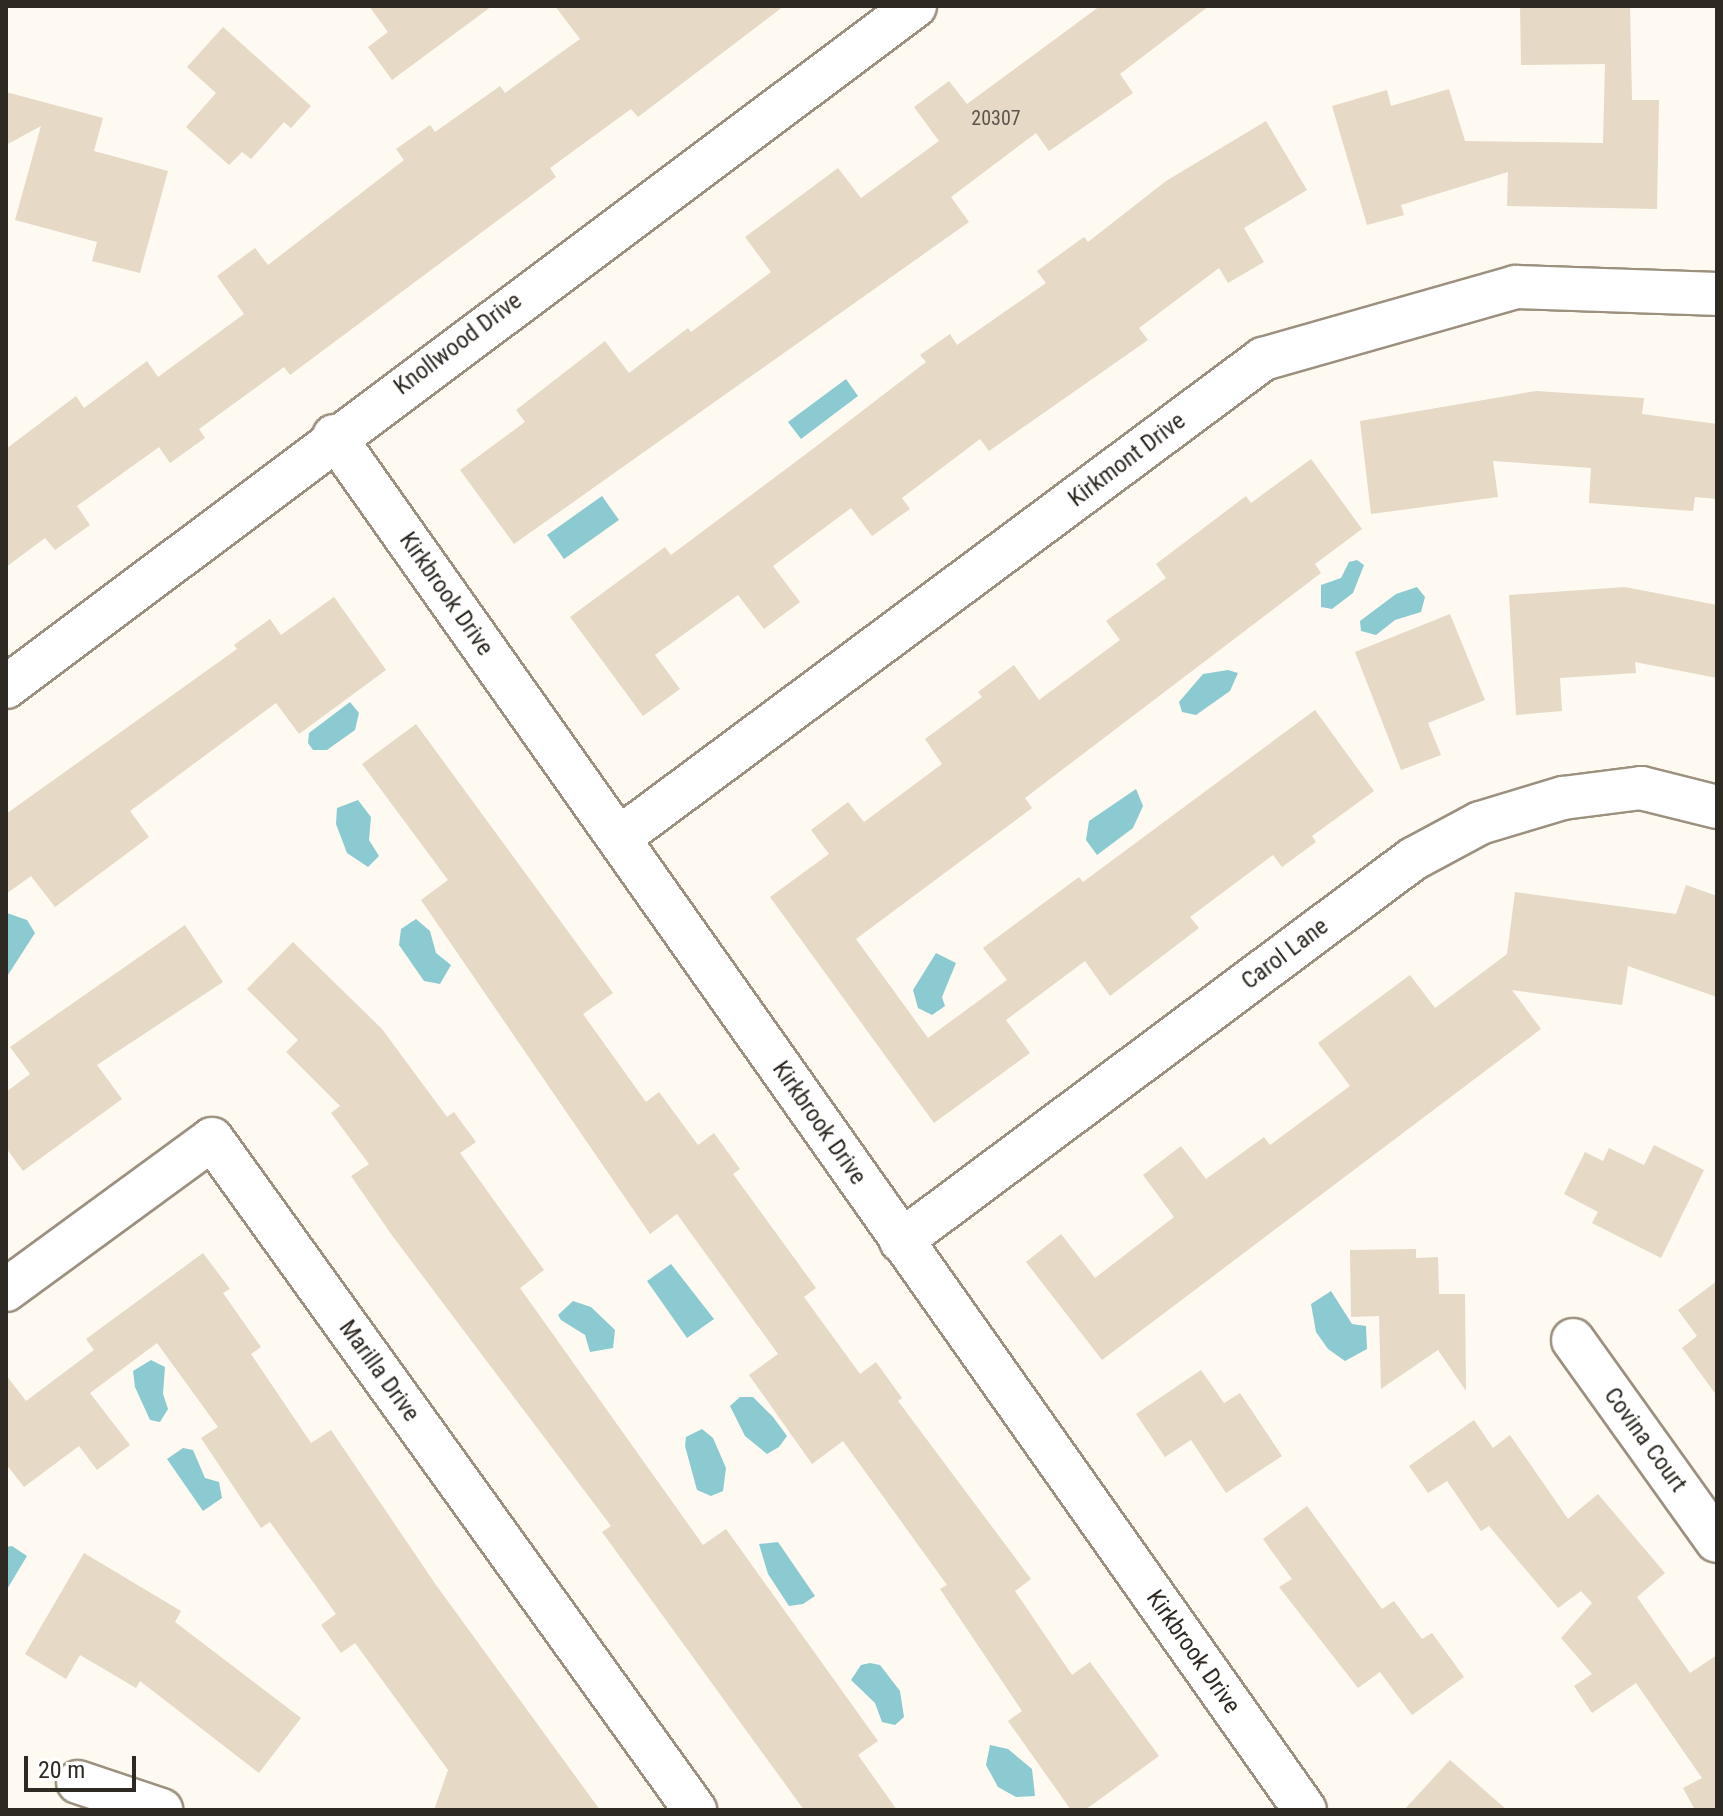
<!DOCTYPE html>
<html>
<head>
<meta charset="utf-8">
<style>
  body { margin:0 }
  #map { position:relative; width:1723px; height:1816px; overflow:hidden; background:#fef9f1; font-family:"Roboto Condensed",sans-serif }
  div>[style] { position:absolute }
  [style*='--x'] { left:calc(var(--x)*1px); top:calc(var(--y)*1px); width:calc(var(--w)*1px); rotate:calc(var(--a)*1deg) }
  .water>* { inset:0; background:#8bcad1 }
  .building>* { inset:0; background:#e6d9c5 }
  .roads { filter:drop-shadow(2px 0 #9c907e) drop-shadow(-2px 0 #9c907e) drop-shadow(0 2px #9c907e) drop-shadow(0 -2px #9c907e) }
  .street>* { height:42px; margin:-21px; padding:0 21px; transform-origin:21px; border-radius:21px; background:#fff }
  span { translate:-50% -50%; white-space:nowrap; text-align:center; line-height:1.15; -webkit-text-stroke:6px #fff; paint-order:stroke }
  .number-label { font-size:20px; color:#5c554b }
  .number-label span { -webkit-text-stroke-width:0 }
  .street-label { font-size:24px; color:#2e2922 }
  .frame { position:absolute; inset:0; border:8px solid #2e2922; pointer-events:none }
  .scale { position:absolute; left:24px; top:1756px; width:112px; height:36px; box-sizing:border-box; border:4px solid #2e2922; border-top:0; padding-left:10px; font-size:24px; line-height:28px; white-space:nowrap; color:#2e2922; -webkit-text-stroke:6px #fff; paint-order:stroke }
</style>
</head>
<body>
<div id="map">
  <div class="water">
    <div style="clip-path:polygon(846px 379px,858px 396px,801px 439px,788px 422px)"></div>
    <div style="clip-path:polygon(602px 496px,619px 520px,564px 559px,547px 535px)"></div>
    <div style="clip-path:polygon(1357px 560px,1364px 565px,1353px 593px,1332px 609px,1321px 607px,1321px 585px,1341px 578px,1349px 562px)"></div>
    <div style="clip-path:polygon(1417px 587px,1425px 597px,1421px 612px,1395px 620px,1376px 635px,1361px 631px,1360px 621px,1396px 594px)"></div>
    <div style="clip-path:polygon(1228px 670px,1238px 673px,1230px 691px,1196px 715px,1182px 712px,1179px 702px,1203px 674px)"></div>
    <div style="clip-path:polygon(350px 702px,359px 713px,355px 730px,327px 750px,313px 750px,308px 743px,309px 733px)"></div>
    <div style="clip-path:polygon(1136px 789px,1143px 806px,1133px 828px,1097px 855px,1086px 840px,1089px 821px)"></div>
    <div style="clip-path:polygon(358px 800px,371px 817px,369px 840px,379px 856px,368px 867px,347px 853px,336px 824px,337px 808px)"></div>
    <div style="clip-path:polygon(7px 913px,27px 920px,35px 933px,6px 978px)"></div>
    <div style="clip-path:polygon(416px 919px,430px 931px,436px 953px,451px 965px,440px 984px,424px 981px,399px 945px,401px 929px)"></div>
    <div style="clip-path:polygon(936px 953px,956px 963px,942px 997px,945px 1006px,932px 1015px,918px 1008px,913px 990px)"></div>
    <div style="clip-path:polygon(671px 1264px,714px 1319px,687px 1338px,647px 1281px)"></div>
    <div style="clip-path:polygon(1331px 1291px,1352px 1324px,1366px 1326px,1367px 1349px,1345px 1361px,1328px 1349px,1316px 1332px,1311px 1304px)"></div>
    <div style="clip-path:polygon(573px 1301px,591px 1307px,615px 1330px,613px 1348px,590px 1352px,585px 1335px,561px 1320px,558px 1315px)"></div>
    <div style="clip-path:polygon(151px 1360px,165px 1367px,163px 1394px,168px 1409px,160px 1422px,150px 1420px,135px 1387px,133px 1371px)"></div>
    <div style="clip-path:polygon(740px 1397px,753px 1397px,773px 1417px,787px 1436px,779px 1447px,767px 1454px,745px 1436px,730px 1406px)"></div>
    <div style="clip-path:polygon(702px 1429px,713px 1438px,726px 1468px,723px 1491px,711px 1496px,697px 1490px,685px 1446px,686px 1437px)"></div>
    <div style="clip-path:polygon(183px 1448px,193px 1450px,205px 1478px,219px 1482px,222px 1498px,203px 1511px,167px 1459px)"></div>
    <div style="clip-path:polygon(778px 1542px,815px 1596px,803px 1604px,789px 1606px,768px 1574px,759px 1544px)"></div>
    <div style="clip-path:polygon(12px 1546px,27px 1556px,6px 1591px,6px 1547px)"></div>
    <div style="clip-path:polygon(870px 1663px,880px 1665px,900px 1691px,904px 1717px,895px 1725px,882px 1722px,875px 1703px,851px 1680px,861px 1665px)"></div>
    <div style="clip-path:polygon(990px 1745px,1008px 1749px,1032px 1769px,1035px 1796px,1016px 1797px,998px 1787px,986px 1765px)"></div>
  </div>
  <div class="building">
    <div style="clip-path:polygon(369px 6px,492px 6px,392px 80px,368px 47px,388px 32px)"></div>
    <div style="clip-path:polygon(555px 6px,784px 6px,638px 117px,631px 109px,550px 168px,556px 177px,290px 375px,284px 367px,199px 429px,205px 438px,170px 463px,159px 447px,77px 506px,90px 525px,55px 550px,45px 538px,6px 567px,6px 449px,76px 396px,84px 408px,147px 361px,158px 377px,244px 314px,217px 276px,255px 248px,268px 265px,404px 160px,396px 149px,430px 125px,435px 132px,500px 86px,505px 93px,580px 39px)"></div>
    <div style="clip-path:polygon(1100px 6px,1209px 6px,1120px 74px,1133px 93px,1049px 151px,1036px 133px,951px 197px,969px 222px,514px 544px,460px 470px,525px 422px,516px 410px,605px 341px,629px 373px,688px 328px,691px 332px,771px 272px,745px 237px,838px 168px,861px 198px,939px 141px,914px 107px,949px 81px,967px 104px)"></div>
    <div style="clip-path:polygon(1520px 6px,1630px 6px,1632px 100px,1659px 100px,1657px 209px,1507px 206px,1508px 172px,1401px 205px,1404px 215px,1367px 225px,1332px 106px,1387px 90px,1391px 106px,1449px 89px,1465px 141px,1603px 143px,1605px 64px,1521px 65px)"></div>
    <div style="clip-path:polygon(223px 27px,311px 106px,291px 128px,284px 122px,251px 159px,242px 152px,229px 165px,186px 127px,216px 93px,187px 67px)"></div>
    <div style="clip-path:polygon(6px 92px,103px 118px,94px 151px,168px 171px,140px 273px,92px 261px,97px 242px,15px 220px,41px 126px,6px 145px)"></div>
    <div style="clip-path:polygon(1266px 121px,1307px 190px,1244px 228px,1264px 262px,1228px 283px,1219px 268px,1139px 328px,1148px 340px,989px 451px,980px 439px,902px 498px,910px 509px,872px 536px,851px 508px,773px 566px,800px 602px,764px 629px,738px 595px,655px 655px,680px 689px,643px 716px,570px 617px,665px 547px,671px 555px,810px 451px,926px 362px,920px 355px,950px 334px,957px 345px,1046px 283px,1037px 271px,1084px 237px,1088px 242px,1166px 181px)"></div>
    <div style="clip-path:polygon(1536px 391px,1644px 398px,1642px 414px,1717px 424px,1717px 499px,1695px 497px,1693px 511px,1589px 503px,1591px 468px,1493px 461px,1498px 497px,1371px 514px,1360px 421px)"></div>
    <div style="clip-path:polygon(1311px 459px,1362px 529px,1315px 564px,1321px 573px,1025px 798px,1032px 808px,856px 939px,928px 1038px,1007px 980px,983px 948px,1079px 877px,1083px 882px,1315px 710px,1374px 791px,1312px 836px,1316px 842px,1282px 867px,1273px 855px,1190px 917px,1199px 928px,1110px 996px,1085px 961px,1006px 1020px,1030px 1053px,934px 1123px,770px 897px,829px 854px,811px 830px,848px 802px,864px 822px,942px 764px,925px 739px,982px 697px,978px 692px,1014px 665px,1039px 700px,1120px 640px,1106px 621px,1166px 578px,1156px 564px,1246px 496px,1251px 503px)"></div>
    <div style="clip-path:polygon(1625px 587px,1717px 605px,1717px 678px,1635px 662px,1636px 673px,1560px 678px,1562px 711px,1516px 715px,1509px 595px)"></div>
    <div style="clip-path:polygon(334px 597px,386px 670px,299px 734px,276px 703px,130px 811px,149px 837px,55px 907px,31px 876px,6px 894px,6px 814px,237px 649px,234px 645px,270px 619px,281px 635px)"></div>
    <div style="clip-path:polygon(1450px 614px,1485px 700px,1428px 723px,1441px 755px,1401px 770px,1355px 652px)"></div>
    <div style="clip-path:polygon(416px 724px,613px 993px,583px 1014px,646px 1102px,659px 1092px,698px 1145px,714px 1133px,740px 1169px,733px 1174px,816px 1288px,804px 1297px,860px 1374px,876px 1362px,902px 1398px,898px 1401px,1031px 1579px,1015px 1591px,1072px 1675px,1090px 1662px,1159px 1756px,1085px 1810px,1071px 1810px,1008px 1721px,1022px 1711px,940px 1589px,947px 1585px,843px 1441px,812px 1464px,749px 1375px,778px 1354px,677px 1214px,650px 1234px,421px 900px,448px 880px,362px 764px)"></div>
    <div style="clip-path:polygon(1686px 885px,1717px 896px,1717px 997px,1628px 966px,1622px 1005px,1512px 990px,1541px 1029px,1102px 1360px,1026px 1262px,1061px 1234px,1095px 1278px,1174px 1217px,1143px 1175px,1181px 1146px,1206px 1179px,1264px 1137px,1270px 1145px,1350px 1086px,1318px 1043px,1410px 975px,1435px 1008px,1507px 954px,1515px 892px,1676px 914px)"></div>
    <div style="clip-path:polygon(185px 925px,223px 982px,97px 1065px,122px 1099px,23px 1171px,6px 1148px,6px 1092px,30px 1074px,10px 1047px)"></div>
    <div style="clip-path:polygon(293px 942px,382px 1029px,447px 1117px,454px 1112px,476px 1142px,460px 1153px,544px 1270px,520px 1288px,703px 1545px,726px 1529px,878px 1741px,858px 1755px,897px 1810px,804px 1810px,602px 1532px,611px 1526px,391px 1234px,351px 1176px,369px 1164px,331px 1113px,340px 1106px,286px 1052px,298px 1040px,247px 989px)"></div>
    <div style="clip-path:polygon(1654px 1145px,1704px 1170px,1661px 1258px,1592px 1223px,1598px 1212px,1564px 1194px,1585px 1152px,1603px 1161px,1609px 1148px,1644px 1165px)"></div>
    <div style="clip-path:polygon(1416px 1249px,1416px 1258px,1438px 1257px,1439px 1294px,1465px 1294px,1466px 1391px,1438px 1350px,1381px 1389px,1379px 1316px,1351px 1317px,1350px 1250px)"></div>
    <div style="clip-path:polygon(203px 1253px,230px 1289px,223px 1293px,261px 1347px,251px 1354px,311px 1443px,331px 1430px,436px 1585px,600px 1810px,434px 1810px,448px 1770px,355px 1643px,341px 1653px,321px 1625px,336px 1614px,270px 1522px,261px 1528px,201px 1438px,218px 1427px,157px 1343px,90px 1393px,130px 1445px,97px 1470px,79px 1446px,24px 1487px,6px 1464px,6px 1375px,26px 1401px,94px 1350px,86px 1339px)"></div>
    <div style="clip-path:polygon(1717px 1281px,1717px 1396px,1682px 1348px,1697px 1336px,1678px 1310px)"></div>
    <div style="clip-path:polygon(1201px 1370px,1224px 1403px,1240px 1393px,1282px 1456px,1226px 1493px,1191px 1440px,1165px 1457px,1136px 1414px)"></div>
    <div style="clip-path:polygon(1474px 1420px,1493px 1448px,1510px 1435px,1568px 1519px,1598px 1494px,1665px 1573px,1637px 1597px,1690px 1673px,1717px 1655px,1717px 1810px,1695px 1810px,1683px 1788px,1702px 1778px,1636px 1683px,1592px 1713px,1574px 1686px,1592px 1674px,1561px 1638px,1592px 1603px,1581px 1591px,1558px 1608px,1489px 1526px,1481px 1531px,1447px 1481px,1428px 1493px,1409px 1466px)"></div>
    <div style="clip-path:polygon(1307px 1506px,1382px 1609px,1394px 1601px,1422px 1639px,1432px 1633px,1464px 1677px,1412px 1715px,1380px 1672px,1358px 1688px,1279px 1587px,1292px 1579px,1263px 1539px)"></div>
    <div style="clip-path:polygon(84px 1553px,181px 1611px,175px 1622px,301px 1718px,259px 1773px,140px 1681px,136px 1688px,80px 1655px,66px 1679px,25px 1654px)"></div>
    <div style="clip-path:polygon(1450px 1760px,1507px 1810px,1404px 1810px)"></div>
  </div>
  <div class="roads">
    <div class="street">
      <div style="--x:334;--y:436;--w:1682;--a:54.75"></div>
      <div style="--x:6;--y:687;--w:1136;--a:-36.84"></div>
      <div style="--x:619;--y:838;--w:803;--a:-36.64"></div>
      <div style="--x:1263;--y:359;--w:263;--a:-15.9"></div>
      <div style="--x:1516;--y:287;--w:201;--a:2"></div>
      <div style="--x:901;--y:1241;--w:639;--a:-36.73"></div>
      <div style="--x:1413;--y:859;--w:76;--a:-28.2"></div>
      <div style="--x:1480;--y:823;--w:87;--a:-16.8"></div>
      <div style="--x:1563;--y:798;--w:79;--a:-7.3"></div>
      <div style="--x:1641;--y:788;--w:78;--a:14"></div>
      <div style="--x:6;--y:1290;--w:255;--a:-36.2"></div>
      <div style="--x:212;--y:1139;--w:827;--a:54.25"></div>
      <div style="--x:1573;--y:1340;--w:247;--a:54.4"></div>
      <div style="--x:78;--y:1782;--w:88;--a:18.6"></div>
    </div>
  </div>
  <div class="number-label">
    <span style="left:996px;top:118px">20307</span>
  </div>
  <div class="street-label">
    <span style="left:458px;top:344px;rotate:-37deg">Knollwood Drive</span>
    <span style="left:1127px;top:460px;rotate:-37deg">Kirkmont Drive</span>
    <span style="left:446px;top:594px;rotate:55deg">Kirkbrook Drive</span>
    <span style="left:1285px;top:954px;rotate:-37deg">Carol Lane</span>
    <span style="left:819px;top:1123px;rotate:55deg">Kirkbrook Drive</span>
    <span style="left:379px;top:1371px;rotate:54deg">Marilla Drive</span>
    <span style="left:1645px;top:1440px;rotate:54deg">Covina Court</span>
    <span style="left:1193px;top:1652px;rotate:55deg">Kirkbrook Drive</span>
  </div>
  <div class="frame"></div>
  <div class="scale">20 m</div>
</div>
</body>
</html>
